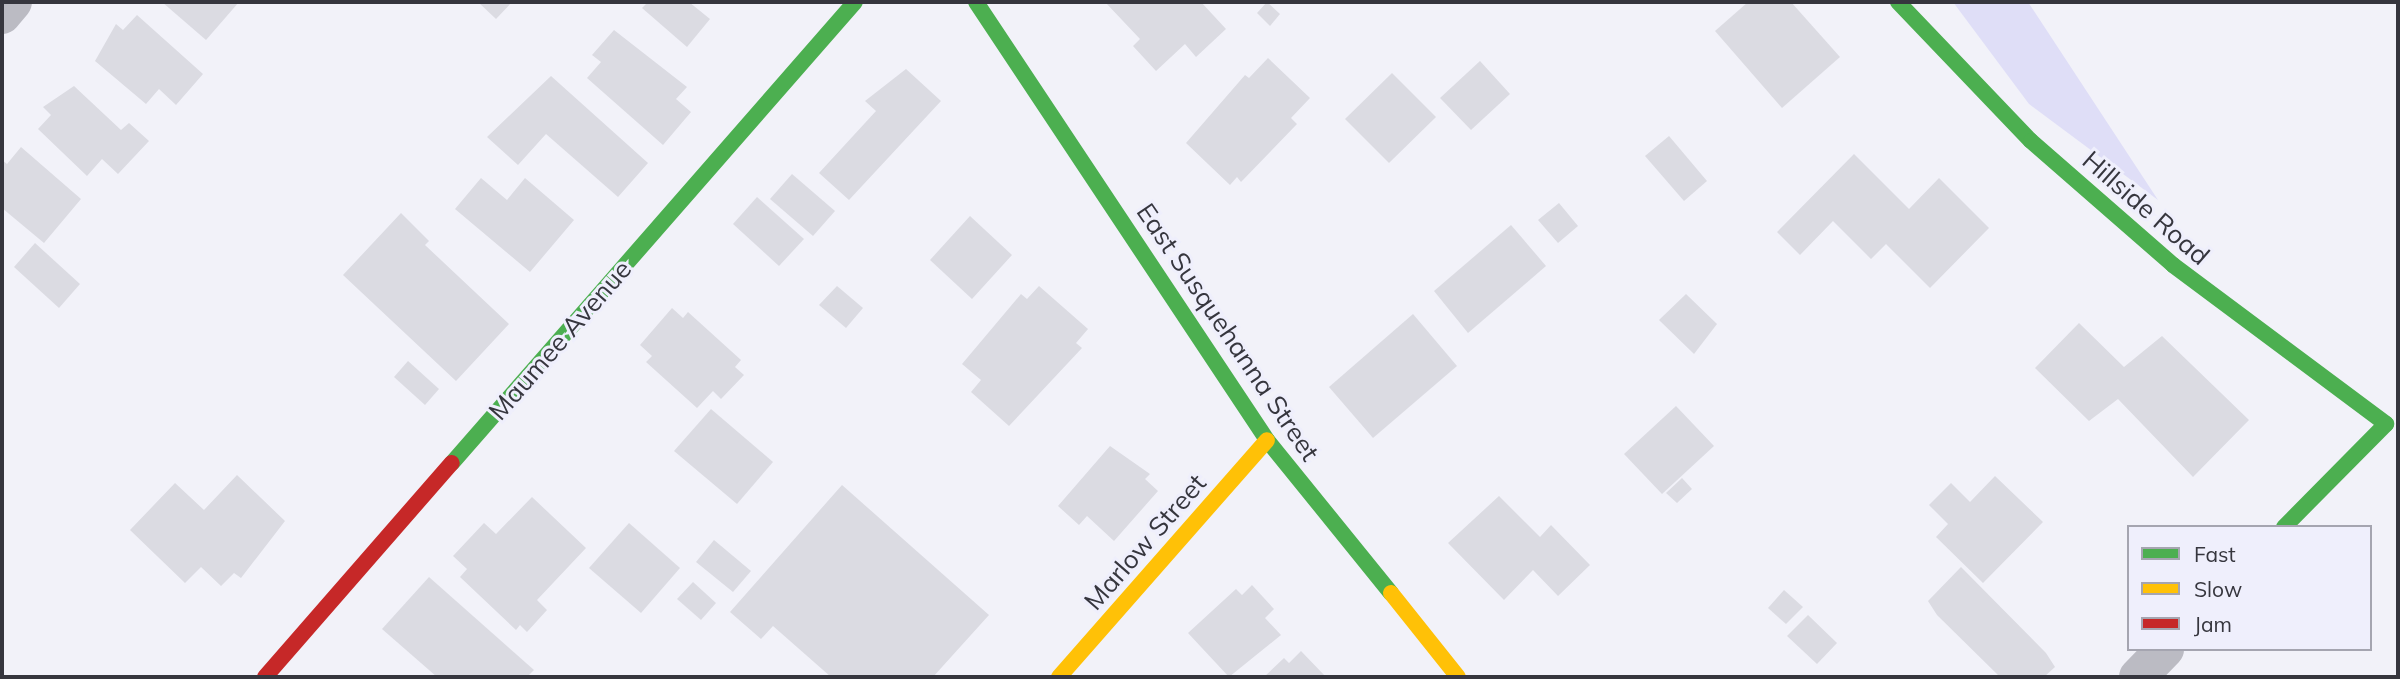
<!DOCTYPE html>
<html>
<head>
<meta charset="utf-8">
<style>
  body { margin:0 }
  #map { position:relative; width:2400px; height:679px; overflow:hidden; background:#f2f2f9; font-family:Mulish,sans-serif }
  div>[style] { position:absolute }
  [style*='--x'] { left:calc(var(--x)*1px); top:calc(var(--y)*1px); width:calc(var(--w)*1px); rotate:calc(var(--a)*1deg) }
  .green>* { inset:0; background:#dfdef7 }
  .building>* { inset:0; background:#dbdbe2 }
  .street>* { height:38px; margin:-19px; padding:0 19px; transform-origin:19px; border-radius:19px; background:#bbbbc3 }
  .fast>* { height:16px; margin:-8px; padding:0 8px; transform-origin:8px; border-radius:8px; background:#4caf50 }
  .slow>* { height:16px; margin:-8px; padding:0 8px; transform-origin:8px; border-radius:8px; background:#ffc107 }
  .jam>* { height:16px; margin:-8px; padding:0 8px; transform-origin:8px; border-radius:8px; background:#c62828 }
  span { translate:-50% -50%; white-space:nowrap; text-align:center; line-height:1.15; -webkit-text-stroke:6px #efeffc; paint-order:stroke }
  .street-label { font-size:26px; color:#36363e }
  .frame { position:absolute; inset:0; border:4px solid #36363e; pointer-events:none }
  .legend { position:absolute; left:2127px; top:525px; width:245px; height:126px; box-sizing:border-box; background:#efeffc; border:2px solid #a5a5b0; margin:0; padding:9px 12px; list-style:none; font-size:21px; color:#36363e }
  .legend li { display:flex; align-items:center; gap:14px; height:35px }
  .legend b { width:35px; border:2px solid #a5a5b0 }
</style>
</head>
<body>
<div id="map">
  <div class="green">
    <div style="clip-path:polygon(1953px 2px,2028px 2px,2158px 200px,2029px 104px)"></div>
  </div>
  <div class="building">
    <div style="clip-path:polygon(162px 2px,239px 2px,206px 40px)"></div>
    <div style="clip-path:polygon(478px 2px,512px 2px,496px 19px)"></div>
    <div style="clip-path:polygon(648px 2px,689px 2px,710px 19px,687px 47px,642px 8px)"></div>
    <div style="clip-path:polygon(1105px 2px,1201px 2px,1226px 29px,1196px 57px,1185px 44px,1156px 71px,1133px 46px,1140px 39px)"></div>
    <div style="clip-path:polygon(1267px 2px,1280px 14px,1270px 26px,1257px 13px)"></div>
    <div style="clip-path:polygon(1748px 2px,1791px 2px,1840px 57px,1782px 108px,1715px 31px)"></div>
    <div style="clip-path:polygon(137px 15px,203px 74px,176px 105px,159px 89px,146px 104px,95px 61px,116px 24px,123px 30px)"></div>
    <div style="clip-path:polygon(614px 30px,687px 87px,676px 99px,691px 112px,663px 145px,587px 78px,601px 62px,592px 55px)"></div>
    <div style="clip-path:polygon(1268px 58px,1310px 98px,1291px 118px,1297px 124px,1241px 182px,1237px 177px,1230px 185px,1186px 143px,1245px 75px,1249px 78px)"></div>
    <div style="clip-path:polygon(1480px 61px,1510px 94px,1471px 130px,1440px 98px)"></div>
    <div style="clip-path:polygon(906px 69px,941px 101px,849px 200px,819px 173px,876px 111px,865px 101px)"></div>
    <div style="clip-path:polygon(1392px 73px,1436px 117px,1389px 163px,1345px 119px)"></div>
    <div style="clip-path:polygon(551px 76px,648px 163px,618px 197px,546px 134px,518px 165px,487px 137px)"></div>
    <div style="clip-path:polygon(74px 86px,121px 130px,129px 123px,149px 141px,118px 174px,102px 159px,87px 176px,38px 129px,51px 115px,43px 107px)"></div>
    <div style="clip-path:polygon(1669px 136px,1707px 181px,1684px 201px,1645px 156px)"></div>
    <div style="clip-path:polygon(21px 147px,81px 199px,44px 243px,2px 208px,2px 160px,7px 164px)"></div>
    <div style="clip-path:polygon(1854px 154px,1909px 209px,1939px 178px,1989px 228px,1930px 288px,1886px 244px,1871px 259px,1833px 221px,1800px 255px,1777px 232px)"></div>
    <div style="clip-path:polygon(792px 174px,835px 211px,813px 236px,770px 199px)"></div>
    <div style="clip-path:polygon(481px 178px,507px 200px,525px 178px,574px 220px,530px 272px,455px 209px)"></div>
    <div style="clip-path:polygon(757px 197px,804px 239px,779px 266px,733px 224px)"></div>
    <div style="clip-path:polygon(1559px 203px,1578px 226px,1558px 243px,1538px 220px)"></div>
    <div style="clip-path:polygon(401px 213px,429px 241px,425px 245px,509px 324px,456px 381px,343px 275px)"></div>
    <div style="clip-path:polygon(970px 216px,1012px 255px,972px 299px,930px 260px)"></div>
    <div style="clip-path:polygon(1511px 225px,1546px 266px,1468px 333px,1434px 291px)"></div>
    <div style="clip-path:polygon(35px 243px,80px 284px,59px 308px,14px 267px)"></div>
    <div style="clip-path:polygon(837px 286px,863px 308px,846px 328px,819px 305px)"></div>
    <div style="clip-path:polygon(1039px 286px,1088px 329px,1076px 343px,1082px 348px,1009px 426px,971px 392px,981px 380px,962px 364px,1021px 294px,1027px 299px)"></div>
    <div style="clip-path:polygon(1686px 294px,1717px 324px,1694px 354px,1659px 320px)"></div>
    <div style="clip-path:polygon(672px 308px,683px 318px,688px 312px,741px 360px,735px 367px,744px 375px,721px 399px,713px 391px,697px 408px,646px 362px,652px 356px,640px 345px)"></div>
    <div style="clip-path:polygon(1413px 314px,1457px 366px,1373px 438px,1329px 387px)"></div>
    <div style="clip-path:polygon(2079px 323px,2124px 367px,2162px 336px,2249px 420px,2193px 477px,2118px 399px,2089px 421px,2035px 368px)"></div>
    <div style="clip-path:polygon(408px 361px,439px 389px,425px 405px,394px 377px)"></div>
    <div style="clip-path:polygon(1676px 406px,1714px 446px,1662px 494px,1624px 454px)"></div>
    <div style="clip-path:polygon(711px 409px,773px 462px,737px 504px,674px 451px)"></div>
    <div style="clip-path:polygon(1110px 446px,1150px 474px,1145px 479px,1158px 491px,1114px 541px,1087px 516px,1079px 525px,1058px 506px)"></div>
    <div style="clip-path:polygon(237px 475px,285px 521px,241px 578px,234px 573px,221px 586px,201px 567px,185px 583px,130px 530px,175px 483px,204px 510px)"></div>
    <div style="clip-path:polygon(1995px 476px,2043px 522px,1983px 583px,1936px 537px,1948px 524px,1929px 505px,1951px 483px,1970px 502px)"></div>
    <div style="clip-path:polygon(1682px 478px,1692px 489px,1677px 503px,1666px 493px)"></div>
    <div style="clip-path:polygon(842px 485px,989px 615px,933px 677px,831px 677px,773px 626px,761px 639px,730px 612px)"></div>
    <div style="clip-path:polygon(1499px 496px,1540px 537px,1551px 525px,1590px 565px,1558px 596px,1533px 570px,1504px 600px,1448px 543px)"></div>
    <div style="clip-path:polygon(532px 497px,586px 548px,537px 600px,547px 610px,527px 632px,520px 625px,516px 630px,460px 577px,467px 569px,453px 556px,484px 523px,496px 534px)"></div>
    <div style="clip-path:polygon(629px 523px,680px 568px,641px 613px,589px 568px)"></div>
    <div style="clip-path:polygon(714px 540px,751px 571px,733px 592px,696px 562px)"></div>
    <div style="clip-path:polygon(1961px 567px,2046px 653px,2055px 667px,2044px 677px,2000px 677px,1937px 615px,1928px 601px)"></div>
    <div style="clip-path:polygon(429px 577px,534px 670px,527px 677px,437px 677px,382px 629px)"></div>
    <div style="clip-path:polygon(693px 582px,716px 603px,701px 620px,677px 599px)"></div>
    <div style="clip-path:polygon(1252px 585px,1274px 609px,1265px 618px,1281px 635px,1229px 677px,1188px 633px,1236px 589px,1242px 595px)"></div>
    <div style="clip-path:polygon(1784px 590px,1803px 607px,1786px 624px,1768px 608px)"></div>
    <div style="clip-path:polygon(1808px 615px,1837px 643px,1817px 664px,1787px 636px)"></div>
    <div style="clip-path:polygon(1301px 651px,1326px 677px,1264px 677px,1284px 658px,1289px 663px)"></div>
  </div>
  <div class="street">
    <div style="--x:2;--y:15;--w:17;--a:-50"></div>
    <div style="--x:2138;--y:677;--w:39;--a:-46"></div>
  </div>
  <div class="fast">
    <div style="--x:976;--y:2;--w:526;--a:56.4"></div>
    <div style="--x:1267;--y:440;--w:197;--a:51"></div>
    <div style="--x:1898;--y:2;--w:192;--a:46.3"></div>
    <div style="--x:2031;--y:141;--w:189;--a:41.1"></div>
    <div style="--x:2173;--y:265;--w:266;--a:36.7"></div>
    <div style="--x:2386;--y:424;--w:145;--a:134.7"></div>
    <div style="--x:452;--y:463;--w:612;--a:-48.84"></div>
  </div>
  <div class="slow">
    <div style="--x:1391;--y:593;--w:107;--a:51.4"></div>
    <div style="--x:1059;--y:677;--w:315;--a:-48.7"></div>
  </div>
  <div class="jam">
    <div style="--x:265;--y:677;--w:284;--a:-48.9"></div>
  </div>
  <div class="street-label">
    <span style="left:2146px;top:208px;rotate:41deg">Hillside Road</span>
    <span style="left:1228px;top:332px;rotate:56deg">East Susquehanna Street</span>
    <span style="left:560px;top:340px;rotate:-49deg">Maumee Avenue</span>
    <span style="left:1145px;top:542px;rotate:-49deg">Marlow Street</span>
  </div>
  <div class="frame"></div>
  <ul class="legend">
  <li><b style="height:9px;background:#4caf50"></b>Fast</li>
  <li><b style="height:9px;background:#ffc107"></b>Slow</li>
  <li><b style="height:9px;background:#c62828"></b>Jam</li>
  </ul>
</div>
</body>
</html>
